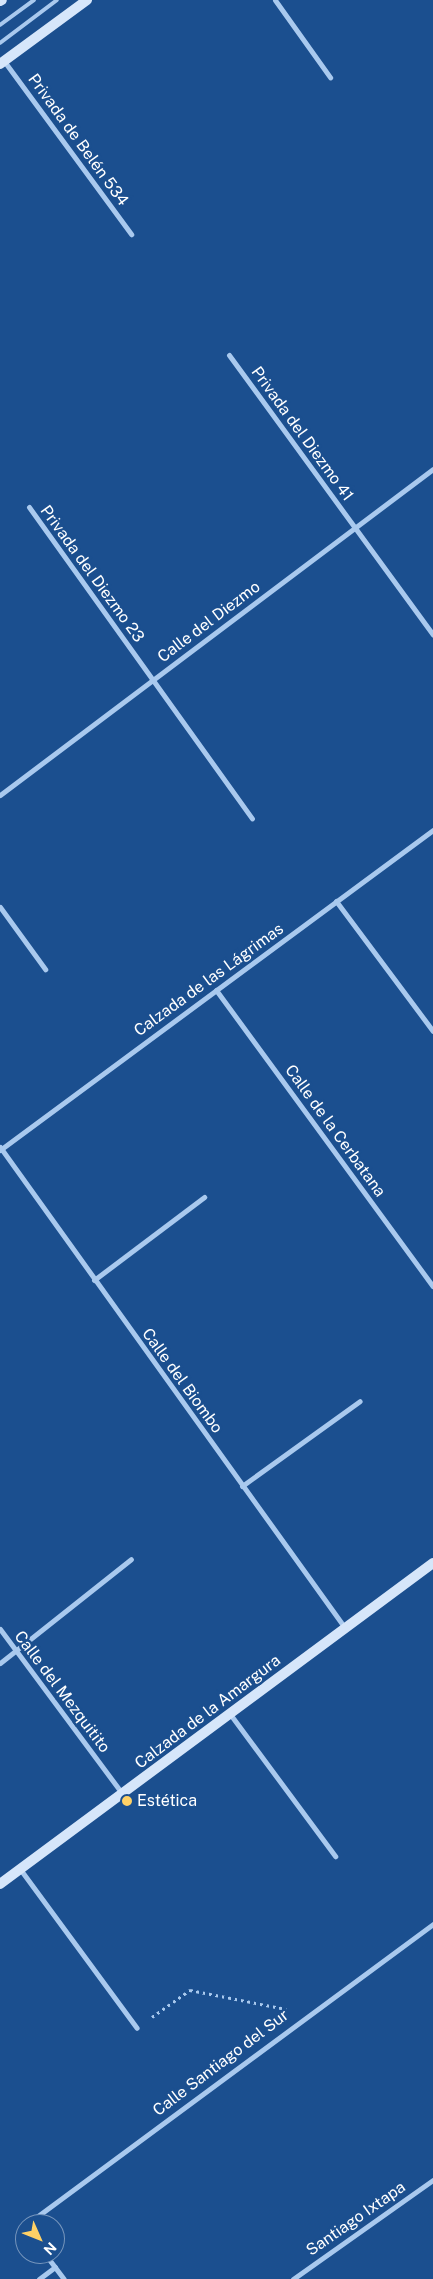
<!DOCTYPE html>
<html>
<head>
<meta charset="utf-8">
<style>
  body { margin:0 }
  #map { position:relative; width:433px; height:2279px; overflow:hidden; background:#1b4f8f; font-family:"Public Sans",sans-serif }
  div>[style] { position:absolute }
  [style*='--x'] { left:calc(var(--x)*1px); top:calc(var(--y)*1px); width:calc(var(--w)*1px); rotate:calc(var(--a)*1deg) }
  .path>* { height:3px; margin-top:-1.5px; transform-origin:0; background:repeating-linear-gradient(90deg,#a9c9ee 0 2.5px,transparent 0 6.5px) }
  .lane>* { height:4px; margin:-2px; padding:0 2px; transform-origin:2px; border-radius:2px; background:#a9c9ee }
  .street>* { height:5px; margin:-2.5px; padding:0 2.5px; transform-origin:2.5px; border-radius:2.5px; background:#a9c9ee }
  .secondary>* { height:10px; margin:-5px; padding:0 5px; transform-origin:5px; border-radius:5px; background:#d6e6fa }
  .dots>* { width:14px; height:14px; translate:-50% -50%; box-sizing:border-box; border:2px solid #1b4f8f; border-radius:50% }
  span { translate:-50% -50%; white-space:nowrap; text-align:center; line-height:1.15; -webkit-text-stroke:5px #1b4f8f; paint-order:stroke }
  .street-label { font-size:16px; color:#fff }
  .poi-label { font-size:16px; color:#fff }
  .left { translate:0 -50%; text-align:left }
  .north { position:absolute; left:15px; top:2214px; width:50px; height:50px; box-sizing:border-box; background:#1b4f8f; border:1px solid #7695bc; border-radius:50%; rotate:134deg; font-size:14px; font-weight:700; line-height:20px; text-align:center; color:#fff }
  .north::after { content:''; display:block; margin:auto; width:18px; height:22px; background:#ffd166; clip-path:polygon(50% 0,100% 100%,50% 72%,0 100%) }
</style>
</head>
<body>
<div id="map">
  <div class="path">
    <div style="--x:152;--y:2017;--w:47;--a:-35.4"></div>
    <div style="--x:190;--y:1990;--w:98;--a:11.2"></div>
  </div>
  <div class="lane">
    <div style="--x:0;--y:25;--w:42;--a:-36.3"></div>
    <div style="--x:0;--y:43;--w:71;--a:-37"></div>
  </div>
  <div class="street">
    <div style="--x:275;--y:0;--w:95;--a:54.5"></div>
    <div style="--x:4;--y:61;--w:215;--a:53.7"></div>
    <div style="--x:229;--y:355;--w:346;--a:53.9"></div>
    <div style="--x:29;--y:507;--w:383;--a:54.4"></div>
    <div style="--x:0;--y:795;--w:542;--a:-36.98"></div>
    <div style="--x:336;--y:901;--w:162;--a:53.3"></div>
    <div style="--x:0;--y:907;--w:77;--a:54"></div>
    <div style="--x:216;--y:990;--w:367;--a:53.8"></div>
    <div style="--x:0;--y:1147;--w:592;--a:54.35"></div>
    <div style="--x:0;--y:1150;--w:538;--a:-36.47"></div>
    <div style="--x:94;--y:1280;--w:138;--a:-37"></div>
    <div style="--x:242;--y:1486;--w:145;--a:-35.8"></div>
    <div style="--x:0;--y:1629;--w:204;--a:53.4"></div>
    <div style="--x:0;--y:1663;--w:167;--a:-38.4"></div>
    <div style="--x:230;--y:1714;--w:177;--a:53.5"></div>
    <div style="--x:20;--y:1869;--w:197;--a:53.7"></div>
    <div style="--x:27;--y:2224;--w:505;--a:-36.46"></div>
    <div style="--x:45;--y:2254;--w:31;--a:53"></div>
    <div style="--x:39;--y:2279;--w:20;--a:-37"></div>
    <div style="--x:293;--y:2279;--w:171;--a:-35.3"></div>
  </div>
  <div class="secondary">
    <div style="--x:0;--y:1;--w:2;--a:-27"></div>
    <div style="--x:0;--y:64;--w:108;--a:-36.3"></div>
    <div style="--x:0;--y:1884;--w:539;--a:-36.55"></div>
  </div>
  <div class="dots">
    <div style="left:127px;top:1801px;background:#ffd166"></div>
  </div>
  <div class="street-label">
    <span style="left:78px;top:140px;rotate:54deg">Privada de Belén 534</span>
    <span style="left:302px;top:434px;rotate:54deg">Privada del Diezmo 41</span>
    <span style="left:92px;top:574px;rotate:54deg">Privada del Diezmo 23</span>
    <span style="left:209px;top:622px;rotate:-37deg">Calle del Diezmo</span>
    <span style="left:209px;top:980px;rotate:-36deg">Calzada de las Lágrimas</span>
    <span style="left:335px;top:1131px;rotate:54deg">Calle de la Cerbatana</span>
    <span style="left:182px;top:1381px;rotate:54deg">Calle del Biombo</span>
    <span style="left:62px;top:1692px;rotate:53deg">Calle del Mezquitito</span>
    <span style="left:208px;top:1712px;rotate:-37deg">Calzada de la Amargura</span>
    <span style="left:221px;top:2063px;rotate:-37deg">Calle Santiago del Sur</span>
    <span style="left:356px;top:2219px;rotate:-35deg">Santiago Ixtapa</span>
  </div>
  <div class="poi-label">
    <span class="left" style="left:137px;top:1801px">Estética</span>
  </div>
  <div class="north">N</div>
</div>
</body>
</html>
